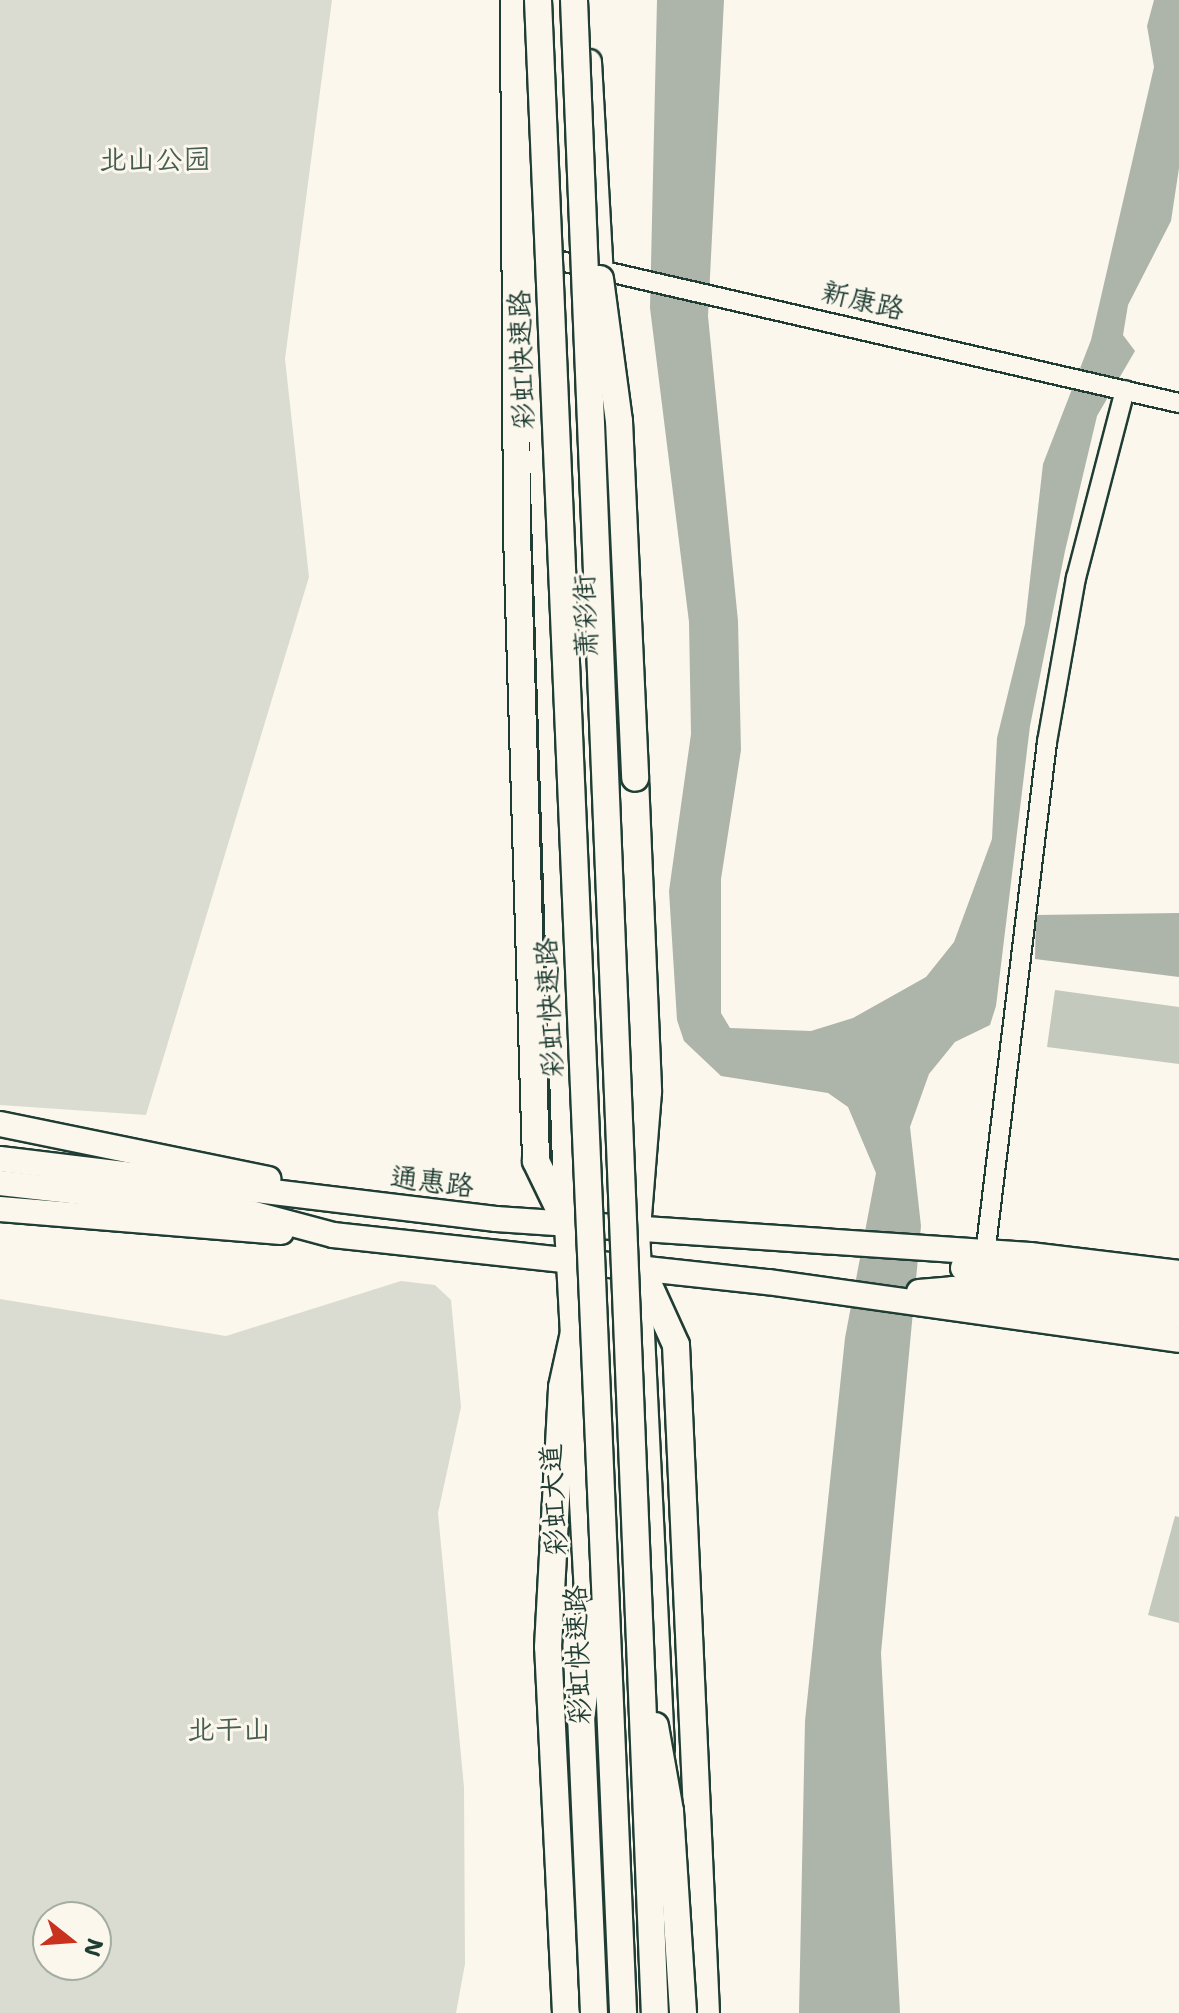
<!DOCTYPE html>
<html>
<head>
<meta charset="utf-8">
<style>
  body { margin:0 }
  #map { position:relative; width:1179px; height:2013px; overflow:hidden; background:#fbf7ec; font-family:"Shantell Sans","LXGW WenKai TC",sans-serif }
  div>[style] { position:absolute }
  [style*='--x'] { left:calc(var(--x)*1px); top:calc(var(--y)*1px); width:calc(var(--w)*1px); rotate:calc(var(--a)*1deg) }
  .green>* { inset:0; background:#dbdcd1 }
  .water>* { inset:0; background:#adb4aa }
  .building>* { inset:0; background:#c4c9be }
  .roads { filter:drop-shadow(2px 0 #1f3d34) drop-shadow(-2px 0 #1f3d34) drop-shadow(0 2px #1f3d34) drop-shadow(0 -2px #1f3d34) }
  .minor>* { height:18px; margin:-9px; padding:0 9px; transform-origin:9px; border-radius:9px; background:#fbf7ec }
  .major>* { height:24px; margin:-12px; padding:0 12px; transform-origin:12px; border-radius:12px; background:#fbf7ec }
  .highway>* { height:26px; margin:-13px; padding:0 13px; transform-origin:13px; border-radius:13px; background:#fbf7ec }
  .bridges { filter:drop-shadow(2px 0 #1f3d34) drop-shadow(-2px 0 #1f3d34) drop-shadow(0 2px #1f3d34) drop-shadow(0 -2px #1f3d34) }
  .highway-bridge>* { height:26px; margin:-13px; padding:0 13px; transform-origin:13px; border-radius:13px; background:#fbf7ec }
  span { translate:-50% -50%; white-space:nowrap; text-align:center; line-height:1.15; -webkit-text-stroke:6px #fbf7ec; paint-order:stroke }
  .park-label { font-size:28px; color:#455d53 }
  .street-label { font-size:28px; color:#1f3d34 }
  .north { position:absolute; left:32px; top:1901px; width:80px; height:80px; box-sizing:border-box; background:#fbf7ec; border:2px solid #a3ada2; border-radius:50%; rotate:107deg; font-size:22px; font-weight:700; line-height:32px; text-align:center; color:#1f3d34 }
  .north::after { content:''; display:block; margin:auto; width:28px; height:36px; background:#c8321e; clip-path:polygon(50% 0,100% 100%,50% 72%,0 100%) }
</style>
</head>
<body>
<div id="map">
  <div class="green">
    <div style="clip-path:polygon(0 0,332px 0,285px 359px,309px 577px,146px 1115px,0 1105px)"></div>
    <div style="clip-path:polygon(evenodd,401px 1281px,435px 1285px,451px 1300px,461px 1407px,438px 1513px,464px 1787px,465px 1964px,456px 2013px,0 2013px,0 1299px,226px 1336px,401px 1281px,48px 1917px,96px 1917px,96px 1965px,48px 1965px,48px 1917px)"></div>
  </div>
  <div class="water">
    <div style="clip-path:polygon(657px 0,724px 0,708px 316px,738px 621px,741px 750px,721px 879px,721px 1013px,730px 1028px,811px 1031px,853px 1018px,926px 977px,954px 942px,992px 839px,997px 738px,1025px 624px,1043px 464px,1091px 340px,1154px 67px,1147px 26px,1154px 0,1179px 0,1179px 168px,1171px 221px,1128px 305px,1123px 335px,1135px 351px,1097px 416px,1065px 551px,1030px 726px,996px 1006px,990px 1025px,955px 1042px,929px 1074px,910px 1127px,921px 1226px,881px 1653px,900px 2013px,799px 2013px,805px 1721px,845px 1338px,876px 1173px,848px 1107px,828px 1093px,721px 1076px,684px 1041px,677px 1020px,669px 891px,691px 734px,689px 622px,650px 308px)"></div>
    <div style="clip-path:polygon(1179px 913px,1179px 977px,1035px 959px,1036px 915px)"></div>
  </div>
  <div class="building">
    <div style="clip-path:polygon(1055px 990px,1179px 1007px,1179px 1064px,1047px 1047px)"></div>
    <div style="clip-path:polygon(1175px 1516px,1179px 1517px,1179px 1623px,1148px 1615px)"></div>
  </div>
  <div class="roads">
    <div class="minor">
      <div style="--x:539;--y:256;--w:657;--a:12.94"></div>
      <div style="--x:985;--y:1255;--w:517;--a:-83.11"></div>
      <div style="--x:1047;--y:742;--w:167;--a:-80"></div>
      <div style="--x:1076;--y:578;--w:194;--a:-75.4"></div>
    </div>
    <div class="major">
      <div style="--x:589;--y:62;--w:235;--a:86.8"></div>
      <div style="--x:531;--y:118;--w:1108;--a:88.14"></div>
      <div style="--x:567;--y:1225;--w:412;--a:86.9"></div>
      <div style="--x:616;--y:646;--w:503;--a:87.95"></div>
      <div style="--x:0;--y:1124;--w:274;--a:11.6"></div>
      <div style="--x:0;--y:1159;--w:500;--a:6.9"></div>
      <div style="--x:496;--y:1219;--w:535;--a:3.86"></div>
      <div style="--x:1030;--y:1255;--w:150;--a:6.9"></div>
      <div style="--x:0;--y:1183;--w:242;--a:6.4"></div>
      <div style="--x:240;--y:1210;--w:96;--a:15"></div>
      <div style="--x:333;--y:1235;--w:438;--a:6.2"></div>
      <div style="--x:768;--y:1282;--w:415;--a:8"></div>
      <div style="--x:0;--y:1209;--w:282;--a:4.7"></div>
      <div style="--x:636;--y:1209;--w:540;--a:87.24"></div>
      <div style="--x:963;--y:1268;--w:218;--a:6.9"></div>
      <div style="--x:919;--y:1292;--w:33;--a:-5"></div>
      <div style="--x:952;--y:1289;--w:229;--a:6.8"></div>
    </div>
    <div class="highway">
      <div style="--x:514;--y:0;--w:534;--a:89.68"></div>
      <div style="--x:517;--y:534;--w:627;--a:88.26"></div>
      <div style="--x:536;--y:1161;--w:71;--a:64.2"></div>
      <div style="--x:635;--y:778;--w:314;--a:87.6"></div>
      <div style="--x:648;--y:1092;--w:137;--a:94.6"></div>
      <div style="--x:642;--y:1270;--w:82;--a:65.6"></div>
      <div style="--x:676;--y:1345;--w:669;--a:87.43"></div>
      <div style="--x:566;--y:2013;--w:366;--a:-92.8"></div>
      <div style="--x:548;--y:1647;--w:260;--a:-86.9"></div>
      <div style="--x:562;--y:1387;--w:60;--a:-77.6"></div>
    </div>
  </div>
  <div class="bridges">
    <div class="highway-bridge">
      <div style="--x:538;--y:0;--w:2015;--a:87.58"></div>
      <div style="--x:574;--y:0;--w:2015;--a:87.7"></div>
      <div style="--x:600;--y:279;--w:143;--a:82.4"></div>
      <div style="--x:619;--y:421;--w:357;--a:87.4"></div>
      <div style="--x:655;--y:1726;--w:86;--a:80"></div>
      <div style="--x:670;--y:1811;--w:202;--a:86.3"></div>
      <div style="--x:594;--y:2013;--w:293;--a:-92.5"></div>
      <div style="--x:581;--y:1720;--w:108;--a:-83.1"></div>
    </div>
  </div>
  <div class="park-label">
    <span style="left:155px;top:159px">北山公园</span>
    <span style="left:229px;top:1729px">北干山</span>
  </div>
  <div class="street-label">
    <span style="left:863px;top:300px;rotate:13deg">新康路</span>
    <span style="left:521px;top:360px;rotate:-92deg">彩虹快速路</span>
    <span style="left:585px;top:616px;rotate:-92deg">萧彩街</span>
    <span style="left:549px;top:1008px;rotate:-93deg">彩虹快速路</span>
    <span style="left:432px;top:1181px;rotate:7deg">通惠路</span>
    <span style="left:553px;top:1500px;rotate:-93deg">彩虹大道</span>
    <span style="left:577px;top:1655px;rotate:-92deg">彩虹快速路</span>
  </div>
  <div class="north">N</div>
</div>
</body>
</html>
